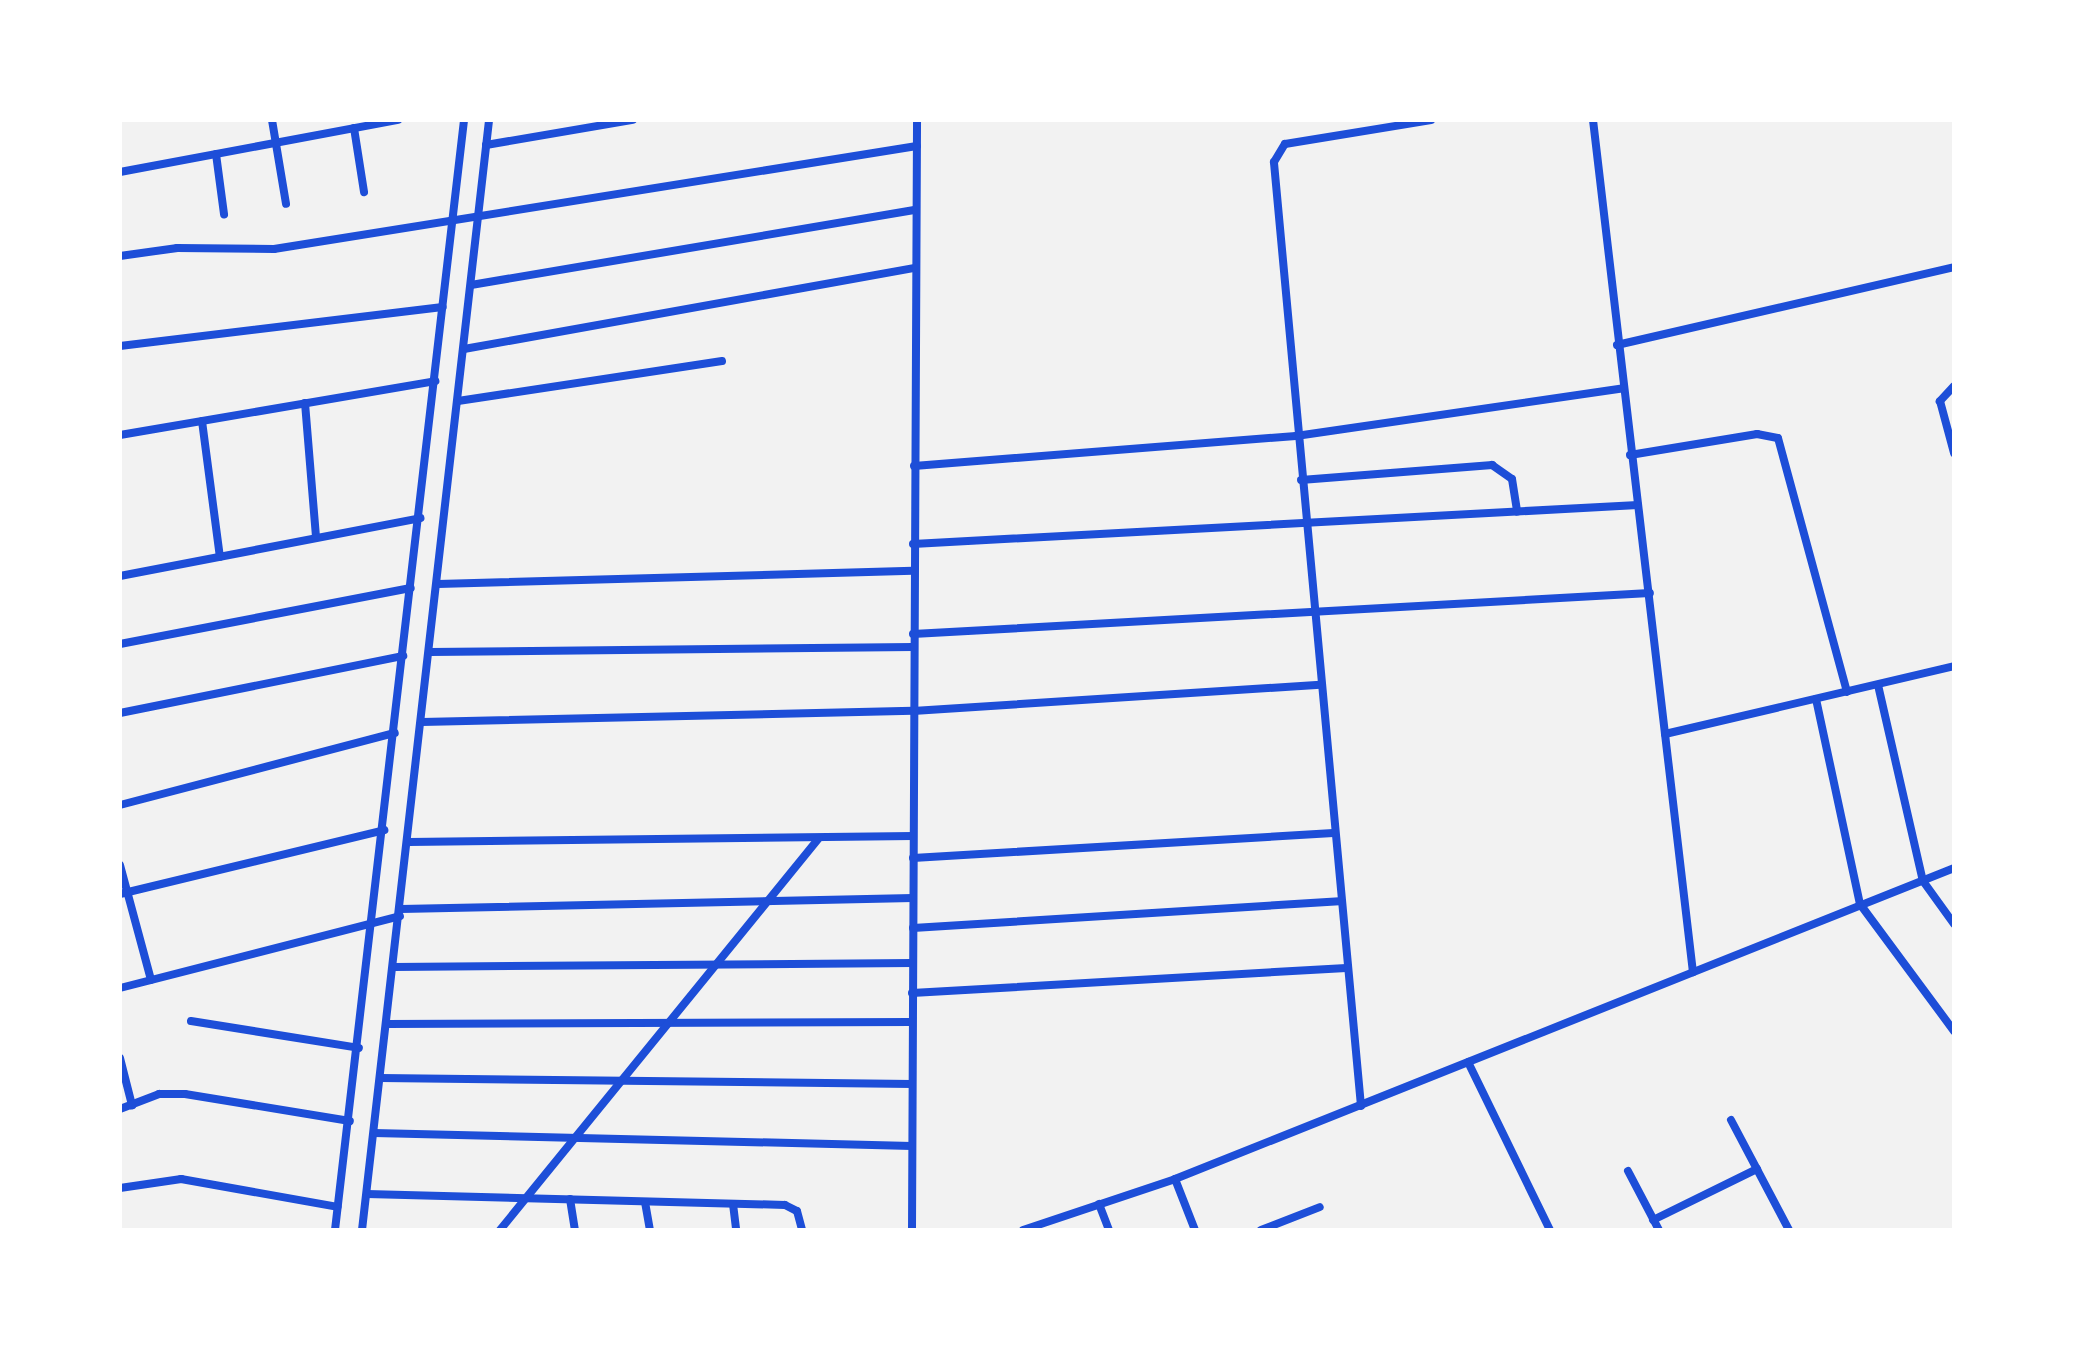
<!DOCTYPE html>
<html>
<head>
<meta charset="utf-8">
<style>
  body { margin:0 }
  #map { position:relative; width:2074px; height:1350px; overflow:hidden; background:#f2f2f2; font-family:Figtree,sans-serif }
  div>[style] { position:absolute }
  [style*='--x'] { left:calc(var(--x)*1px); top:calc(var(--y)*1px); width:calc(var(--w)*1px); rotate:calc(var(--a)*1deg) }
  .minor>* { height:8px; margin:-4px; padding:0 4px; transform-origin:4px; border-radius:4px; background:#1d4ed8 }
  span { translate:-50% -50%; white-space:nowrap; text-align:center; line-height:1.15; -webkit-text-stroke:7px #fff; paint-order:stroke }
  .frame { position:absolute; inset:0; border:122px solid #fff; pointer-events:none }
</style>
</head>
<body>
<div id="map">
  <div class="minor">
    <div style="--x:272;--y:120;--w:85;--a:80.5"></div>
    <div style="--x:1593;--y:120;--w:858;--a:83.31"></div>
    <div style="--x:354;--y:128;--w:65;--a:81.1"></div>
    <div style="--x:486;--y:145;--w:149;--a:-9.7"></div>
    <div style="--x:216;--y:154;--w:61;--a:82.4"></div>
    <div style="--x:120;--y:172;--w:283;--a:-10.6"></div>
    <div style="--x:120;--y:256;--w:58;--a:-8"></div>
    <div style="--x:177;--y:248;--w:97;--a:0.6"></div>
    <div style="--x:274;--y:249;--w:651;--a:-9.1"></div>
    <div style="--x:471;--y:285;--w:451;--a:-9.6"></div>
    <div style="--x:1617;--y:345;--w:346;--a:-13"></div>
    <div style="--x:120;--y:346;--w:325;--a:-6.9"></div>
    <div style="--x:464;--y:349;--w:458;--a:-10.2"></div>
    <div style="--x:1954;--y:386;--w:21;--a:133"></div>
    <div style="--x:1940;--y:401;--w:54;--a:74.9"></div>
    <div style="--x:458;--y:401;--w:267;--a:-8.6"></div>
    <div style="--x:305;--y:403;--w:135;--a:85.3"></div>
    <div style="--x:202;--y:421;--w:137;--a:82.5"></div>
    <div style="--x:120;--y:435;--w:320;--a:-9.7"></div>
    <div style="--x:1630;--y:455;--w:129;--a:-9.4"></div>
    <div style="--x:1757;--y:434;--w:21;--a:11"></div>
    <div style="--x:1778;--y:438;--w:263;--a:74.8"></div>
    <div style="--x:914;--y:466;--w:383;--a:-4.5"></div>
    <div style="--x:1296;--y:436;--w:331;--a:-8.3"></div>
    <div style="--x:1301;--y:480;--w:192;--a:-4.5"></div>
    <div style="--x:1492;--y:465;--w:24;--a:35"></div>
    <div style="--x:1512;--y:479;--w:33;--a:81"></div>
    <div style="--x:913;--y:544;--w:726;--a:-3.08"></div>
    <div style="--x:120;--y:576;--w:306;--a:-10.9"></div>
    <div style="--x:438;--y:584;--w:475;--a:-1.6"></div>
    <div style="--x:913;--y:634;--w:738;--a:-3.18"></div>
    <div style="--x:120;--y:644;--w:296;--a:-10.9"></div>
    <div style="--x:430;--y:652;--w:483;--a:-0.6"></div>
    <div style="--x:1878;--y:685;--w:201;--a:77.1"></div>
    <div style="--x:1923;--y:881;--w:53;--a:54.2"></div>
    <div style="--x:1816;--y:699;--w:210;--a:77.9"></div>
    <div style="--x:1860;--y:904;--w:158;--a:53.5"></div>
    <div style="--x:120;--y:713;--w:289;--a:-11.4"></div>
    <div style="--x:422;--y:722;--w:491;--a:-1.3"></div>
    <div style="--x:913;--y:711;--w:408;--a:-3.7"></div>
    <div style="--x:1665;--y:734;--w:297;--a:-13.2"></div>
    <div style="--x:120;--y:805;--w:284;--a:-14.7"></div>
    <div style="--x:409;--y:842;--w:504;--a:-0.68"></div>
    <div style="--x:913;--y:858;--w:421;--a:-3.4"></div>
    <div style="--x:120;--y:865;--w:119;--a:74.9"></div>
    <div style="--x:120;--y:894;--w:272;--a:-13.6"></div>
    <div style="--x:401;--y:909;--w:512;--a:-1.23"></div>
    <div style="--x:913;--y:928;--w:427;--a:-3.6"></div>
    <div style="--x:394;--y:967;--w:518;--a:-0.44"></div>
    <div style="--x:120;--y:988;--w:289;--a:-14.4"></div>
    <div style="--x:912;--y:993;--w:435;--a:-3.3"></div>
    <div style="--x:191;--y:1021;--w:170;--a:9.1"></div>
    <div style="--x:387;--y:1024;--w:525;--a:-0.22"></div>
    <div style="--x:120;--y:1058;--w:49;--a:75.7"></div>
    <div style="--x:1468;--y:1062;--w:187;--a:64"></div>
    <div style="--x:381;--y:1078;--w:531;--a:0.65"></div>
    <div style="--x:1361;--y:1106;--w:948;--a:-95.27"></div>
    <div style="--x:1274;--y:162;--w:21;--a:-59"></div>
    <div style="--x:1285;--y:144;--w:148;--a:-9.3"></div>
    <div style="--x:120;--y:1109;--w:42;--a:-21"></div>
    <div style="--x:159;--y:1094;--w:26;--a:0"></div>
    <div style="--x:185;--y:1094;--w:167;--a:9.3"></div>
    <div style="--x:1731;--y:1120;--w:124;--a:62.2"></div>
    <div style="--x:374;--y:1133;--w:538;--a:1.38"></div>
    <div style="--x:1628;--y:1171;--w:67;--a:62.3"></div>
    <div style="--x:1175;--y:1179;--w:55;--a:68.6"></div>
    <div style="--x:120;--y:1188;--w:62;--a:-8.4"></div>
    <div style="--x:181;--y:1179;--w:159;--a:10.1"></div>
    <div style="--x:367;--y:1194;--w:418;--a:1.5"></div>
    <div style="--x:785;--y:1205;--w:13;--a:27"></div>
    <div style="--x:797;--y:1211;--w:20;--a:75"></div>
    <div style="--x:570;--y:1199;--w:31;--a:81"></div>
    <div style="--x:645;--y:1202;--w:28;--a:80"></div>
    <div style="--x:733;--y:1204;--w:26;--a:83"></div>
    <div style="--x:1099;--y:1204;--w:28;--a:69"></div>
    <div style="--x:1653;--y:1220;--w:116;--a:-26.1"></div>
    <div style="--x:335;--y:1230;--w:1117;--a:-83.37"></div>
    <div style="--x:362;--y:1230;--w:1117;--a:-83.47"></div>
    <div style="--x:500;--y:1230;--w:505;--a:-50.86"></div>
    <div style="--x:912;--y:1230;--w:1110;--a:-89.74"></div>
    <div style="--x:1023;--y:1230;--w:160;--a:-18.5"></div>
    <div style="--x:1175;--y:1179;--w:839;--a:-21.76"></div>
    <div style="--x:1261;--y:1230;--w:63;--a:-21.3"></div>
  </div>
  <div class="frame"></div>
</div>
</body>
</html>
